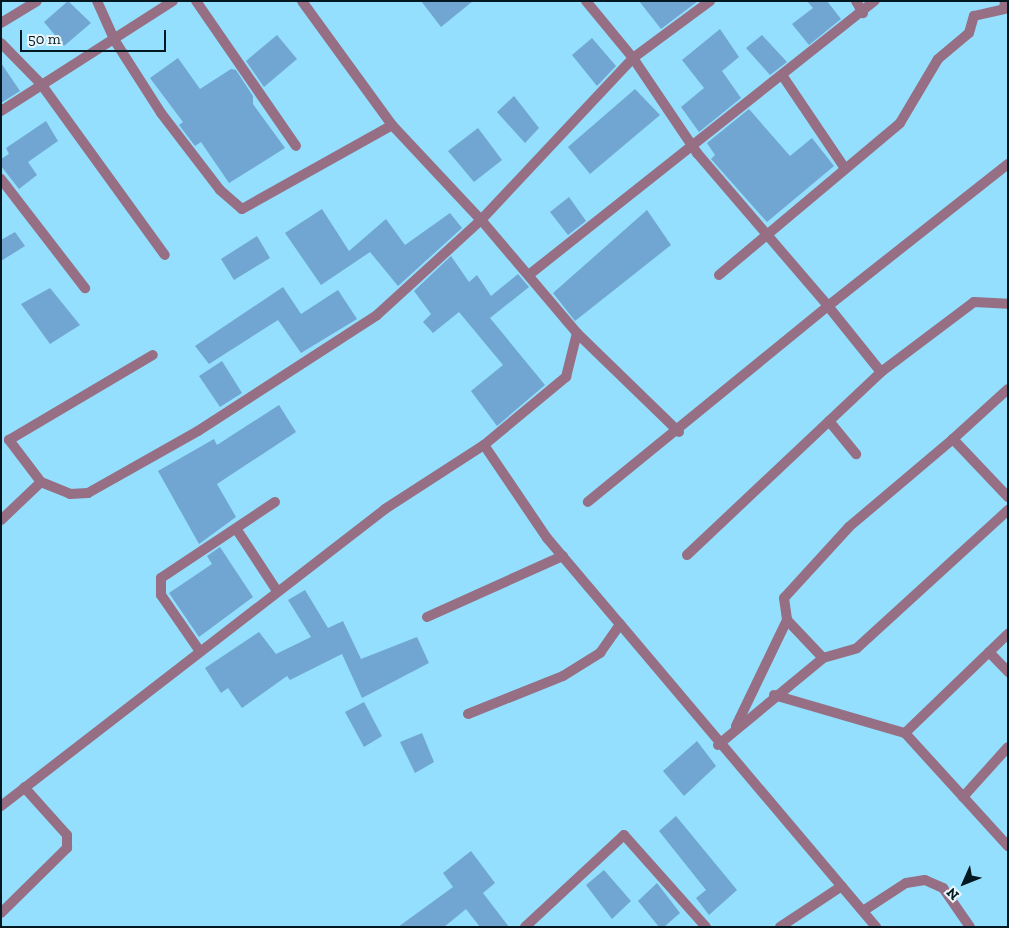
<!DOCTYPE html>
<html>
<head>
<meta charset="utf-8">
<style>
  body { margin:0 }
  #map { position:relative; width:1009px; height:928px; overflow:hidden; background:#93dffd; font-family:"Zilla Slab",serif }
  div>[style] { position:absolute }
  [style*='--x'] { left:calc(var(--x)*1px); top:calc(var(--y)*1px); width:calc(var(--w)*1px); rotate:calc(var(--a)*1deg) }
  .building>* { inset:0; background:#71a6d2 }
  .minor>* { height:10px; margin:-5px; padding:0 5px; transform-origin:5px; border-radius:5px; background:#966f84 }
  span { translate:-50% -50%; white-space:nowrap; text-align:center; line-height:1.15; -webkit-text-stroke:4px #e8f6fc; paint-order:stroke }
  .frame { position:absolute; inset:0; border:2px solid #021821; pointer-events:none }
  .north { position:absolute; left:939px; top:858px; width:50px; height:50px; -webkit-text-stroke:4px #e8f6fc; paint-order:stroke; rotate:226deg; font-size:14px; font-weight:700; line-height:20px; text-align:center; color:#021821 }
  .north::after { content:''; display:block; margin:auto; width:18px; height:22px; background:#021821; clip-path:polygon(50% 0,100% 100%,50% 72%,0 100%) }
  .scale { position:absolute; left:20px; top:30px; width:146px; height:22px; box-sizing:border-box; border:2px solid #021821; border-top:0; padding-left:6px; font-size:15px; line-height:18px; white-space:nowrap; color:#021821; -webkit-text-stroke:4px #e8f6fc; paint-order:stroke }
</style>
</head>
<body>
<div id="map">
  <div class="building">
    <div style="clip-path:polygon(68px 1px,91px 23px,64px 46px,44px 22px)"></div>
    <div style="clip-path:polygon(421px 1px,473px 1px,441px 27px)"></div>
    <div style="clip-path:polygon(639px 1px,698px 1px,661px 29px)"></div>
    <div style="clip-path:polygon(807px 1px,827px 1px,841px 19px,809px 45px,792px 24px,813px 8px)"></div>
    <div style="clip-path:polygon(720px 29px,739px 57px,722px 71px,741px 98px,699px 132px,681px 107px,704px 88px,682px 60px)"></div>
    <div style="clip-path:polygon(277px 35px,297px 59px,264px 87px,246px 61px)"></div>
    <div style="clip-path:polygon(762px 35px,787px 62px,770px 75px,746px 48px)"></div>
    <div style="clip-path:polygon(592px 38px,616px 66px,597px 86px,572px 55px)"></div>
    <div style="clip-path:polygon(178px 58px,200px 89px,231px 69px,236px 70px,253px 96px,253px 104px,285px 148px,229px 183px,201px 142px,195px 146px,179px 125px,183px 122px,150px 78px)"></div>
    <div style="clip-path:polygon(1px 63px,20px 91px,1px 103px)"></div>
    <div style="clip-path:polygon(635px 89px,660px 115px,590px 174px,568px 147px)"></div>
    <div style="clip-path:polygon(514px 96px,539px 128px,525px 143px,497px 112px)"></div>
    <div style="clip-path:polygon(749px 109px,790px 156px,812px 138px,834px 166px,767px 222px,711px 159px,715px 155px,707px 143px)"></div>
    <div style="clip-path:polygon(46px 121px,58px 141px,28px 162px,37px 175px,19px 189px,1px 166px,1px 159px,9px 154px,6px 148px)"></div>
    <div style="clip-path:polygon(478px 128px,502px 160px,474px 182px,448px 151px)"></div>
    <div style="clip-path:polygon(569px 197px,586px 221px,568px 235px,550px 212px)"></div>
    <div style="clip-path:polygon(322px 209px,349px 251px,386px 219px,405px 245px,450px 213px,462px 228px,398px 286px,370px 252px,321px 285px,285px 233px)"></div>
    <div style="clip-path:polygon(647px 210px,671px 245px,575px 321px,553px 293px)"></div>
    <div style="clip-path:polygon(15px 232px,25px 246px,1px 261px,1px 240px)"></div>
    <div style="clip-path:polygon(257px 236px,270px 258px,234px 280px,221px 259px)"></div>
    <div style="clip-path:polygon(451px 256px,469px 282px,477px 275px,491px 296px,518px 274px,529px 287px,490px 318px,545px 385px,497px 426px,471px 391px,503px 365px,459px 312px,433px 333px,423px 322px,431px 314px,414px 291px)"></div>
    <div style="clip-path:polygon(283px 287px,301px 314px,338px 290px,357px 319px,301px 353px,278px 320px,209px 364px,195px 346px)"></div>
    <div style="clip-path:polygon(50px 288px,80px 325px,50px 344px,21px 304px)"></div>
    <div style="clip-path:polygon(222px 361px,242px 393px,220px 407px,199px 376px)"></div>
    <div style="clip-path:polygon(279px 405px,296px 432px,217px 484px,236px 517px,199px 544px,158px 471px,214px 439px,217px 445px)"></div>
    <div style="clip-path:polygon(220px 547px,253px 597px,199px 637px,169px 593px,212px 564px,207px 556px)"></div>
    <div style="clip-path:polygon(305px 590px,328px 628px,343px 621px,361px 659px,417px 637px,429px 663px,362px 698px,342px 654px,290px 680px,287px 676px,242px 708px,228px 688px,221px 693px,205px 668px,259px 632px,276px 654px,311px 637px,288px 600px)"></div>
    <div style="clip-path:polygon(364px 702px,382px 736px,364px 747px,345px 712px)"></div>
    <div style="clip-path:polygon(422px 733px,434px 762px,415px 773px,400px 742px)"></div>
    <div style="clip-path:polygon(697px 741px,716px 766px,684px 796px,663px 771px)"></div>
    <div style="clip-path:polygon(676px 816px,737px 890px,709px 915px,696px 898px,706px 890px,659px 831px)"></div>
    <div style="clip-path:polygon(471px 851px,495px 883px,483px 893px,509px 927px,480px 927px,466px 909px,444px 927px,398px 927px,453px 887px,443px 873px)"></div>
    <div style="clip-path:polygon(604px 870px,631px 901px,612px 919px,586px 885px)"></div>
    <div style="clip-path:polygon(657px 883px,680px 913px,664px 927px,659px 927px,638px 901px)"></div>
  </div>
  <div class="minor">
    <div style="--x:97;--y:1;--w:44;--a:65.8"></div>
    <div style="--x:115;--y:41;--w:85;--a:57.4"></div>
    <div style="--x:161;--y:113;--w:97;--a:52.5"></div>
    <div style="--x:220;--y:190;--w:29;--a:41"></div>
    <div style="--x:242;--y:209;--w:172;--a:-29.2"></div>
    <div style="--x:196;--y:1;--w:176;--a:55.4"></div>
    <div style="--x:586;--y:1;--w:74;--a:50.5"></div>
    <div style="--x:633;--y:58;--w:115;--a:56"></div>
    <div style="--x:697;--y:153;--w:201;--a:49.4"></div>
    <div style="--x:828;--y:306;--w:310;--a:140.8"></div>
    <div style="--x:856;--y:1;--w:14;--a:60"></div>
    <div style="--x:1;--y:23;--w:42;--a:-31.4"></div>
    <div style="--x:1;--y:43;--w:57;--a:45.7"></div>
    <div style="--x:41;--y:84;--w:211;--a:54.1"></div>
    <div style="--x:782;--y:75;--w:111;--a:56"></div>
    <div style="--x:1;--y:111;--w:204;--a:-32.6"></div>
    <div style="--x:1;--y:179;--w:138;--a:52.4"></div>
    <div style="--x:530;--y:274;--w:440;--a:-38.4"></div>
    <div style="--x:719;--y:275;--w:236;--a:-40"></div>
    <div style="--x:900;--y:123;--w:74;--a:-59.3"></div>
    <div style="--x:938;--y:59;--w:40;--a:-40"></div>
    <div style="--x:969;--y:33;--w:18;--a:-74"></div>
    <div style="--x:974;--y:16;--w:31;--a:-13"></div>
    <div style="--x:1004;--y:9;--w:8;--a:-83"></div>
    <div style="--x:881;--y:372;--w:116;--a:-37"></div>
    <div style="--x:974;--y:302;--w:34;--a:3"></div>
    <div style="--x:829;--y:421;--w:43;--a:50.7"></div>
    <div style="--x:679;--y:432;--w:142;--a:-135.9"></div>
    <div style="--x:577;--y:333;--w:148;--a:-130.3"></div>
    <div style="--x:481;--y:220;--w:222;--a:-46.8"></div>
    <div style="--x:633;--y:58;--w:96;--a:-36.5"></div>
    <div style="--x:953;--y:439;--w:74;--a:-42.3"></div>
    <div style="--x:484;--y:445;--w:112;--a:55.9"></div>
    <div style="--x:547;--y:538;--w:113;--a:49.7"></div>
    <div style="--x:41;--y:482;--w:31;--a:22"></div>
    <div style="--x:70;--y:494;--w:18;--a:-3"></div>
    <div style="--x:88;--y:493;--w:126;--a:-29.4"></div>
    <div style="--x:198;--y:431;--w:213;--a:-32.9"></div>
    <div style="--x:377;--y:315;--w:141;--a:-42.4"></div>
    <div style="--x:481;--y:220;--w:130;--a:-133.1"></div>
    <div style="--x:392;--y:125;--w:153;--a:-126"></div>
    <div style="--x:1008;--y:497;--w:80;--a:-133.5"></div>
    <div style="--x:953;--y:439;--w:136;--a:139.8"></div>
    <div style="--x:849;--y:527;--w:96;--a:132.5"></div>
    <div style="--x:784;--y:598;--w:22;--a:82"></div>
    <div style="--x:787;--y:620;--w:52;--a:46.5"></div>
    <div style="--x:823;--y:658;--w:35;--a:-16"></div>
    <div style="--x:857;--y:648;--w:205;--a:-42.4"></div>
    <div style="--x:1;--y:520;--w:55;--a:-43.5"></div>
    <div style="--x:41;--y:482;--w:53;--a:-127.3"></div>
    <div style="--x:9;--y:440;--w:167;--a:-30.6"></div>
    <div style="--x:237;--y:530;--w:73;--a:56.7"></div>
    <div style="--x:687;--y:555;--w:267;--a:-43.3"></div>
    <div style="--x:881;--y:372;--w:85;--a:-128.8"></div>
    <div style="--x:828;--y:306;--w:229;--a:-38.3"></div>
    <div style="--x:427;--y:617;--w:149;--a:-24.2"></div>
    <div style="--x:199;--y:650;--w:67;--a:-124.6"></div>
    <div style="--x:161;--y:595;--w:17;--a:-90"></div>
    <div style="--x:161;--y:578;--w:137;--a:-33.7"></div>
    <div style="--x:989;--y:652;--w:28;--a:46"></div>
    <div style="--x:774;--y:695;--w:136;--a:16.2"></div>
    <div style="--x:905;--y:733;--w:153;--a:47.7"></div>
    <div style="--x:468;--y:714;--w:102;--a:-21.8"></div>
    <div style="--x:563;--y:676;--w:44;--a:-31.9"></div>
    <div style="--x:600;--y:653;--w:35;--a:-55"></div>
    <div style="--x:620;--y:624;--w:397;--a:49.8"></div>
    <div style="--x:736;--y:726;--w:118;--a:-64.3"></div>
    <div style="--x:905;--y:733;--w:143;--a:-43.9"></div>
    <div style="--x:718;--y:745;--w:136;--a:-39.6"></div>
    <div style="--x:963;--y:797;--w:67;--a:-48"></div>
    <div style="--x:1;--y:806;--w:485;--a:-37.7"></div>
    <div style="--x:385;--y:509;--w:118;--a:-32.9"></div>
    <div style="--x:484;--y:445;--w:107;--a:-39.7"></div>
    <div style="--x:566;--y:377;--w:45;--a:-76"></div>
    <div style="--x:863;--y:911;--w:51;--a:-33.1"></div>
    <div style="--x:906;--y:883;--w:19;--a:-9"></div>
    <div style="--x:925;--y:880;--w:20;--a:24"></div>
    <div style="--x:943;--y:888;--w:47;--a:55.3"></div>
    <div style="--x:1;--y:913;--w:93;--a:-44.6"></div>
    <div style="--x:67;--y:848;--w:13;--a:-90"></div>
    <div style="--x:67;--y:835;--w:64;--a:-131.9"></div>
    <div style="--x:525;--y:927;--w:135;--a:-42.9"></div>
    <div style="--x:624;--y:835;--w:123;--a:48.3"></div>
    <div style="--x:780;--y:927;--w:74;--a:-33.5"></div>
  </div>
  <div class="frame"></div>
  <div class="north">N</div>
  <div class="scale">50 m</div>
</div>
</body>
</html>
